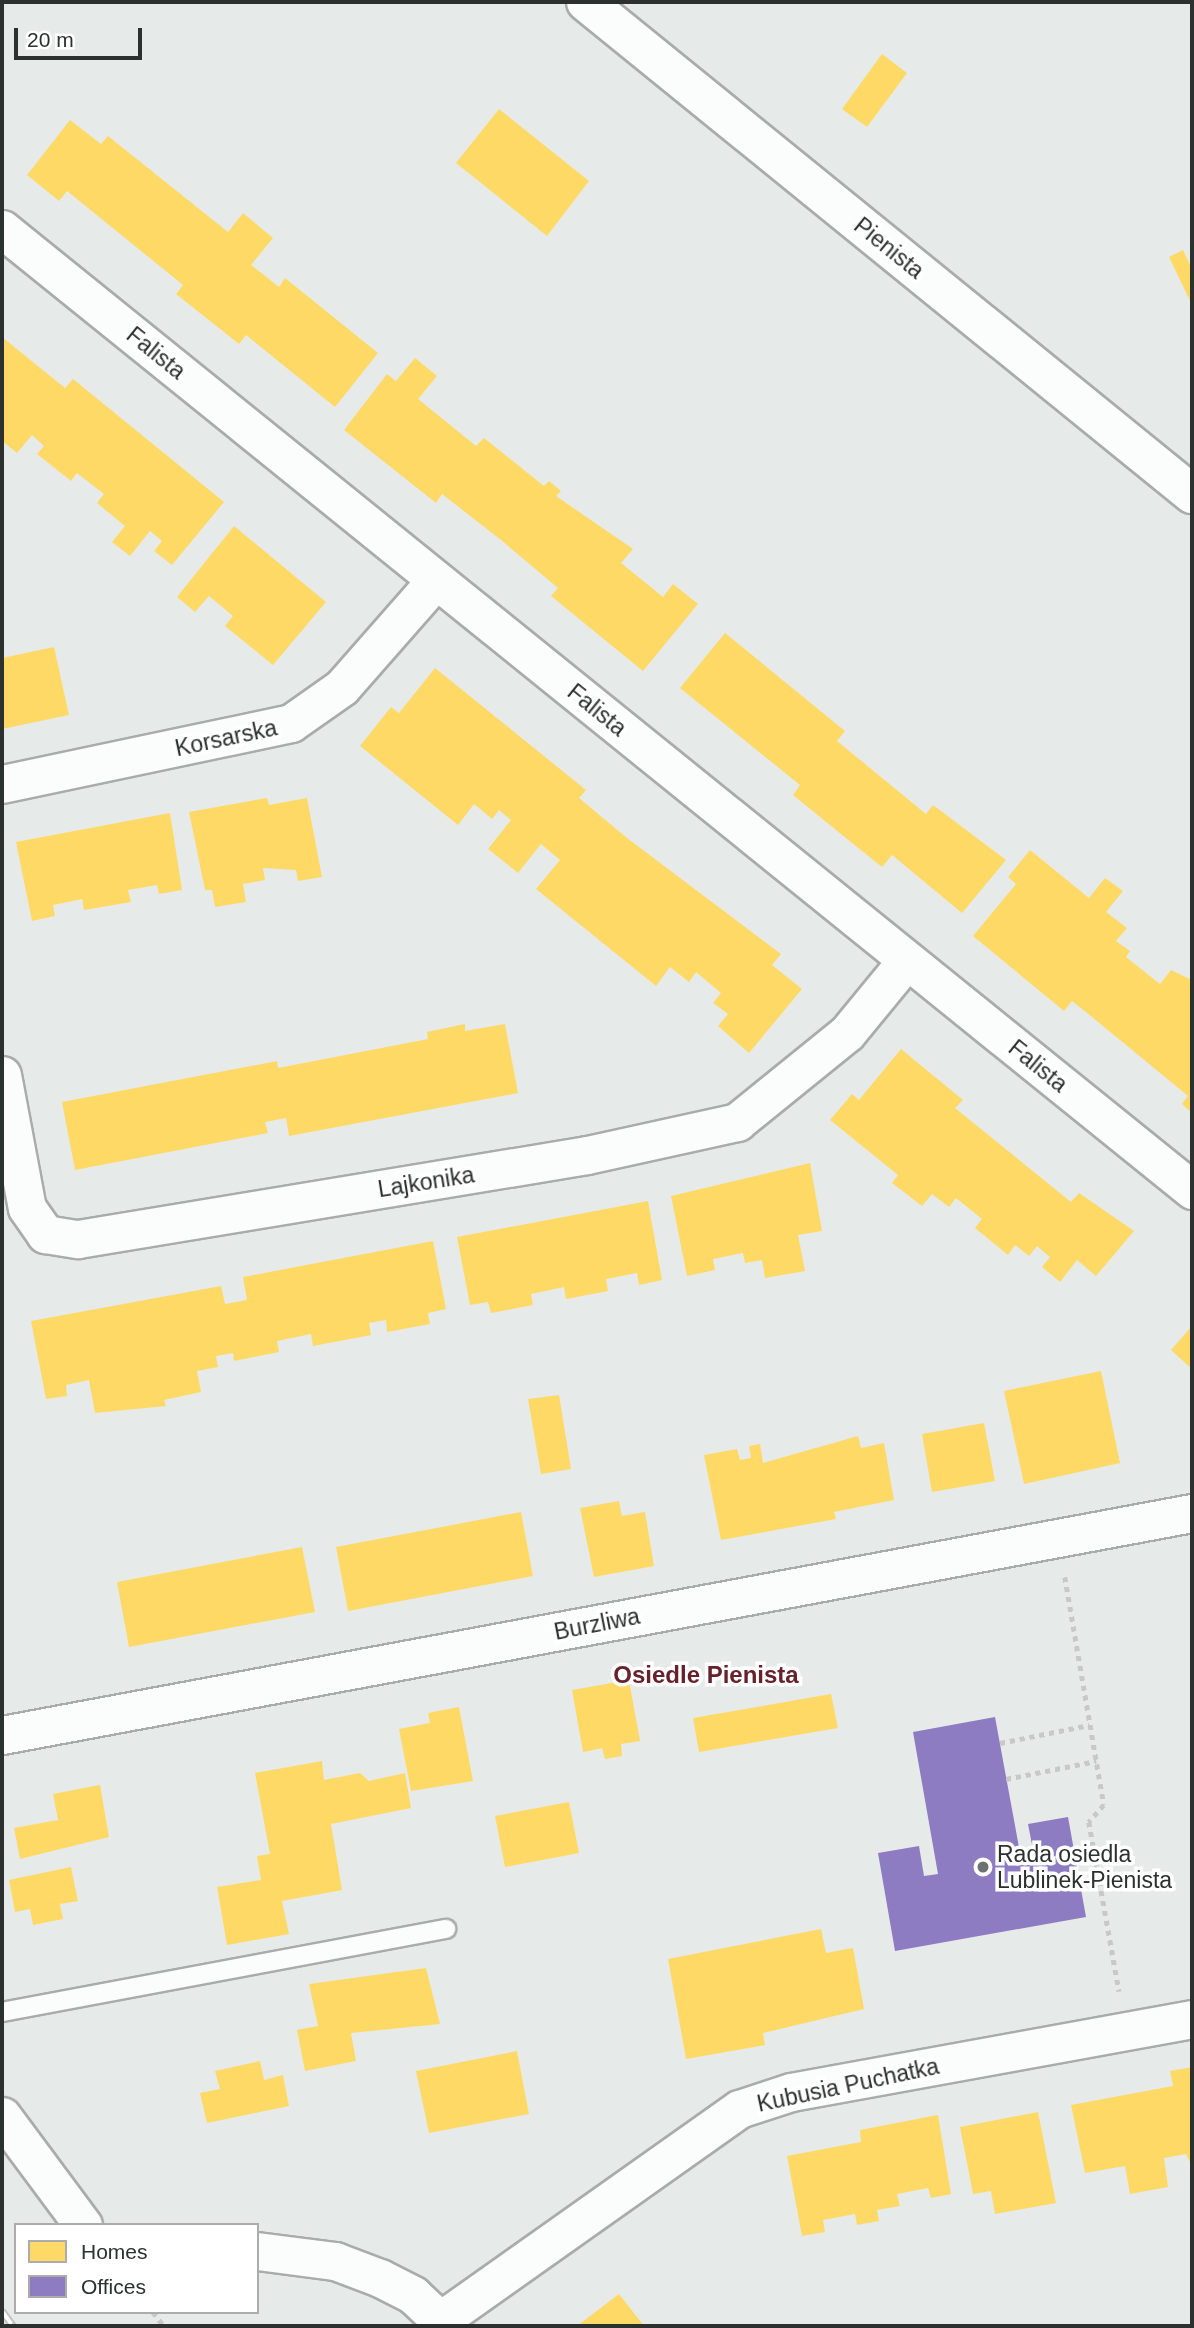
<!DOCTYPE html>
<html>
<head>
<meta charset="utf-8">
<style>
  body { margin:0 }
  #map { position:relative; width:1194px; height:2328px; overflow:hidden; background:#e6ebe9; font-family:Helvetica,sans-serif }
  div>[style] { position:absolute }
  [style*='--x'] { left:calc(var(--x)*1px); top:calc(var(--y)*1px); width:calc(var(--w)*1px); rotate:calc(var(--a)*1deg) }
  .homes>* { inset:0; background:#ffd966 }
  .offices>* { inset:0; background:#8e7cc3 }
  .path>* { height:4.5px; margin-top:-2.25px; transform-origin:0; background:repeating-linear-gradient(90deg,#c7c9c8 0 5px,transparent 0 10px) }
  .roads { filter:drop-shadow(2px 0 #a8acaa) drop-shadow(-2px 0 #a8acaa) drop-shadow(0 2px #a8acaa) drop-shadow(0 -2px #a8acaa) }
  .lane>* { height:18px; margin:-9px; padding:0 9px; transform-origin:9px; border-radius:9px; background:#fbfcfc }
  .street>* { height:37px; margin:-18.5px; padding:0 18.5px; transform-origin:18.5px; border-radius:18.5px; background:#fbfcfc }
  .secondary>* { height:38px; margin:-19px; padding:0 19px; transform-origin:19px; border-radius:19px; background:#fbfcfc }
  .rail>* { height:8px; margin-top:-4px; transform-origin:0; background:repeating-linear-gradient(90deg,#fff 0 16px,#c2c3c3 0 32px); box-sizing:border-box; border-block:2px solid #c2c3c3 }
  .dots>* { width:19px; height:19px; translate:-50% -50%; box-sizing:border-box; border:4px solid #fff; border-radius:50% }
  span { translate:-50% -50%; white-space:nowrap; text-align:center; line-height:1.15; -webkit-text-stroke:7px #fff; paint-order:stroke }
  .street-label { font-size:23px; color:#2c302e }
  .poi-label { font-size:23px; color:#2c302e }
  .left { translate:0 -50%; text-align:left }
  .neighbourhood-label { font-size:24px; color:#67212a; font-weight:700 }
  .frame { position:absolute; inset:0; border:4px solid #2c302e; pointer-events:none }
  .legend { position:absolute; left:14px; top:2223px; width:245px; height:91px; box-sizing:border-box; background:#fff; border:2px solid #abacab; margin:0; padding:9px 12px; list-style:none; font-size:21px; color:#2c302e }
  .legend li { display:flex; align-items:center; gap:14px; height:35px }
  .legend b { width:35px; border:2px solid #abacab }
  .scale { position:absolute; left:14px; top:28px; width:128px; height:32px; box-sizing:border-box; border:4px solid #2c302e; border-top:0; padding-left:9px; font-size:21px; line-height:24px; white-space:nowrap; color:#2c302e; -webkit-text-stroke:5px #fff; paint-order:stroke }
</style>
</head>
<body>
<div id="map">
  <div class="homes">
    <div style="clip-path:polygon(882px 54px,907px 73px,867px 127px,842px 109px)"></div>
    <div style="clip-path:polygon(499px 109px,589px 181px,547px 236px,456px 163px)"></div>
    <div style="clip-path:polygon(70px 120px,101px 144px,108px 136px,228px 232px,243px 213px,273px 238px,251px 265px,279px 287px,285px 278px,378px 353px,335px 407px,246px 335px,239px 344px,176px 294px,183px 285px,67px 191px,59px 201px,27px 175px)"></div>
    <div style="clip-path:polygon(1183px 250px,1192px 269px,1192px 305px,1169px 257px)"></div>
    <div style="clip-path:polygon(2px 337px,65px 388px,73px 379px,224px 502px,172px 565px,154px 551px,162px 541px,150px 531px,130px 556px,112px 542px,125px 526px,97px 503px,104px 494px,77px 473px,71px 481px,37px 454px,44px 446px,32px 435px,17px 453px,2px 441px)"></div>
    <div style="clip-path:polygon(415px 358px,437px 376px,418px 399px,476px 446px,484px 438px,544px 486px,549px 481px,561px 491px,556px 496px,633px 549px,621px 563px,663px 597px,673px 584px,698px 604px,643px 671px,551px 596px,558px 588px,501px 540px,442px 494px,436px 503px,344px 430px,387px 374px,396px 381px)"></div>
    <div style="clip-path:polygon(234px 526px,326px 602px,273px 665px,225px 626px,233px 616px,209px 596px,195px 612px,177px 597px)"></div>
    <div style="clip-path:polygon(725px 633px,845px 731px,837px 741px,926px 814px,933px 805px,1006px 860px,962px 913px,892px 855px,882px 867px,852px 843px,793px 795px,800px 785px,680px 688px)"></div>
    <div style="clip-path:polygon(54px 647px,69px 715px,2px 729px,2px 658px)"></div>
    <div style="clip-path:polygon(435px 668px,586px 790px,579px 798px,627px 838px,781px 954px,772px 965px,802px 989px,749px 1053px,718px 1026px,728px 1014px,713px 1003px,721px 993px,696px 972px,689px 982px,670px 967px,656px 986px,536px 889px,560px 860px,541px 844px,518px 873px,488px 849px,511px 820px,499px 810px,492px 819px,474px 804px,458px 825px,360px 746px,391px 707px,399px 713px)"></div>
    <div style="clip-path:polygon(267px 798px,269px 805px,307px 798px,322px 877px,298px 881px,296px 870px,263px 868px,265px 880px,243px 884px,246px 902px,215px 907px,212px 890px,205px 890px,189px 812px)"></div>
    <div style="clip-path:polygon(170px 813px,182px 890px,159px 894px,157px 885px,128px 890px,131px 902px,84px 910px,82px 899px,68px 902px,53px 905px,55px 916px,32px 921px,16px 842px)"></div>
    <div style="clip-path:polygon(1030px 850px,1089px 898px,1105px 878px,1123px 891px,1106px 912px,1127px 928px,1116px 941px,1130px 951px,1126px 957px,1160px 984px,1171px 970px,1192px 980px,1192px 1113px,1182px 1104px,1188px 1096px,1092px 1017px,1072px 1001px,1064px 1011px,973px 936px,1016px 884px,1008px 877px)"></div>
    <div style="clip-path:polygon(465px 1024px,465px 1031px,505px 1024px,518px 1093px,289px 1136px,286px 1118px,265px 1122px,268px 1133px,75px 1170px,62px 1102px,277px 1061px,278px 1068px,428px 1039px,427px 1032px)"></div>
    <div style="clip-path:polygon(901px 1049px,963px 1100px,955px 1108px,1071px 1202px,1079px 1193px,1134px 1231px,1096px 1276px,1077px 1260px,1060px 1282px,1042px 1267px,1050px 1257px,1037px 1246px,1029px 1256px,1015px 1245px,1008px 1255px,975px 1228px,982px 1219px,956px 1198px,949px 1207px,932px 1194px,922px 1206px,892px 1183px,898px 1175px,830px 1120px,852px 1094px,859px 1100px)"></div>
    <div style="clip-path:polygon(810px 1163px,822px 1231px,798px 1235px,805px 1271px,765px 1278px,762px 1260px,745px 1263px,743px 1253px,713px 1259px,715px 1270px,687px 1276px,671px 1196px)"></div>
    <div style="clip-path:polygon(648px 1201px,662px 1280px,639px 1285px,637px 1273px,606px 1279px,608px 1291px,566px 1299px,564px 1287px,531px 1294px,533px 1305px,491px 1313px,488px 1302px,470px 1305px,457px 1237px)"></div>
    <div style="clip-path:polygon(433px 1241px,446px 1309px,428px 1313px,430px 1324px,387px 1332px,386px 1320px,369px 1323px,371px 1335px,313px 1346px,311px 1334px,277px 1341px,279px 1352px,234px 1361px,233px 1353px,216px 1356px,218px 1367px,197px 1371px,201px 1392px,164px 1400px,166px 1406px,95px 1413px,89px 1380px,66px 1385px,67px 1396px,46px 1399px,31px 1321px,221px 1286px,225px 1304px,247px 1300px,243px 1277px)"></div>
    <div style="clip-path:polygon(1192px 1326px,1192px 1369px,1171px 1350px)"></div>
    <div style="clip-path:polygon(1101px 1371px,1120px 1463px,1024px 1484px,1004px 1391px)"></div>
    <div style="clip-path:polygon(559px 1395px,571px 1469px,541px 1474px,528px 1399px)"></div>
    <div style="clip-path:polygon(984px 1423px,995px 1481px,932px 1492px,922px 1434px)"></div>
    <div style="clip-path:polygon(858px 1436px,861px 1448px,884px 1443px,894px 1500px,834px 1512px,836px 1519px,721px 1540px,704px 1455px,737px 1449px,740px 1460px,751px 1458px,749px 1446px,760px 1444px,763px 1463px)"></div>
    <div style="clip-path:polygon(619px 1501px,622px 1516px,645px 1512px,654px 1566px,594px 1577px,580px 1508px)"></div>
    <div style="clip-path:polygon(521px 1512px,533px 1576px,348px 1611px,336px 1547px)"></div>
    <div style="clip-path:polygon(302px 1547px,315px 1612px,129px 1647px,117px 1582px)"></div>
    <div style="clip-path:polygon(629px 1680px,640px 1741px,621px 1744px,622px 1756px,605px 1759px,602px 1748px,583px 1752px,572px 1690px)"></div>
    <div style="clip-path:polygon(831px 1694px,838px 1728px,699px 1752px,693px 1718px)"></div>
    <div style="clip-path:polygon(459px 1707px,473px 1781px,411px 1791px,399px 1729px,430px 1723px,428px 1713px)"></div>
    <div style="clip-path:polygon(322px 1761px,324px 1780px,360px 1773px,369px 1781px,405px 1773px,411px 1808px,331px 1824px,342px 1890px,282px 1901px,289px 1934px,227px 1945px,217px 1887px,261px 1880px,257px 1856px,270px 1854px,255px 1773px)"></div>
    <div style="clip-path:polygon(100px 1785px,109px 1837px,20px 1859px,14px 1828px,58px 1820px,53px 1794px)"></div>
    <div style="clip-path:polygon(569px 1802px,579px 1853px,505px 1867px,495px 1816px)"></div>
    <div style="clip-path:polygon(71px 1867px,78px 1901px,60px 1904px,63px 1919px,33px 1925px,30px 1909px,15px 1912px,9px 1880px)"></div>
    <div style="clip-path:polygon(821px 1929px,826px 1953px,853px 1948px,864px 2009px,763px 2033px,765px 2045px,686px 2059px,668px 1959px)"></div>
    <div style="clip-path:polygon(426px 1968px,440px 2024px,351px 2033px,356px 2061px,305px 2071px,297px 2030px,318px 2026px,309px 1984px)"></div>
    <div style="clip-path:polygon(517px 2051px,529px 2114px,429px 2133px,416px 2071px)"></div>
    <div style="clip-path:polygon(260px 2061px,264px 2080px,283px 2075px,289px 2106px,207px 2123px,200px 2093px,220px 2089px,215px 2071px)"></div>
    <div style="clip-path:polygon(1192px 2067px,1192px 2166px,1186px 2154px,1164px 2158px,1168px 2187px,1130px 2194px,1125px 2166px,1085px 2173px,1071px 2105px,1173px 2086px,1170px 2071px)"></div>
    <div style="clip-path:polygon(1038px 2112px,1056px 2203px,995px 2214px,991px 2191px,973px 2194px,960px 2127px)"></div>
    <div style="clip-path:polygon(938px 2115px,951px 2194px,931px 2198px,928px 2188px,897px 2194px,900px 2206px,877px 2210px,879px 2221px,857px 2225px,855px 2214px,823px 2220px,825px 2232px,802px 2236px,787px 2156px,861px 2142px,860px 2130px)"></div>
    <div style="clip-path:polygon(619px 2294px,644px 2326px,577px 2326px)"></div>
  </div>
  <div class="offices">
    <div style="clip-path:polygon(995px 1717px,1021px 1858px,1034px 1855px,1028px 1824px,1068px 1817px,1086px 1917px,895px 1951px,878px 1853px,919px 1846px,924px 1876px,938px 1874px,913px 1732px)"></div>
  </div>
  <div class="path">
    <div style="--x:1065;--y:1577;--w:231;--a:80.3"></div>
    <div style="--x:1104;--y:1805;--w:23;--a:131"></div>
    <div style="--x:1089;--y:1822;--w:172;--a:79.9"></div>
    <div style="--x:1000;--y:1743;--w:91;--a:-11.4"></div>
    <div style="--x:1006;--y:1779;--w:92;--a:-11.3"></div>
    <div style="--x:153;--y:2312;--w:18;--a:52"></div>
  </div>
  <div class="roads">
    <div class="lane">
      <div style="--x:2;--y:2012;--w:452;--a:-10.6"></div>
    </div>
    <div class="street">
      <div style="--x:2;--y:229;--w:1530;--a:38.92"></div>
      <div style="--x:2;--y:784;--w:295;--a:-11.9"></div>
      <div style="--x:291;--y:723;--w:62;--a:-35.2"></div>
      <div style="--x:342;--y:687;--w:142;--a:-48.7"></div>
      <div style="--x:2;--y:1075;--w:135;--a:79.4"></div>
      <div style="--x:27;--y:1208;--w:32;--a:55"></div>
      <div style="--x:45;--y:1234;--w:33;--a:9"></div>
      <div style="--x:78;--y:1239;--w:516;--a:-9.37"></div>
      <div style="--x:587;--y:1155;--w:154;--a:-12.4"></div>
      <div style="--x:737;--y:1122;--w:141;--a:-39"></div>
      <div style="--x:847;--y:1033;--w:94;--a:-50.6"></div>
      <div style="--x:2;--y:1735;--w:1211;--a:-10.57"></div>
      <div style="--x:2;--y:2116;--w:136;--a:53.4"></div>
      <div style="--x:257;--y:2251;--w:79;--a:7.3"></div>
      <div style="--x:335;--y:2261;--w:48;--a:20.7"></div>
      <div style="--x:380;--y:2278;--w:37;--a:27"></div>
      <div style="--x:413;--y:2295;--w:45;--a:43.2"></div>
      <div style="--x:441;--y:2320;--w:365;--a:-35.3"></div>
      <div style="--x:739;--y:2109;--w:55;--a:-18.1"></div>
      <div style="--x:791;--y:2092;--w:408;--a:-10.3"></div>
    </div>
    <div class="secondary">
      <div style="--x:586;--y:2;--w:781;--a:39.07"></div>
    </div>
  </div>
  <div class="rail">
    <div style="--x:2;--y:2311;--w:19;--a:54"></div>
  </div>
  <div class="dots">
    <div style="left:983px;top:1867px;background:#6d716f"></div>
  </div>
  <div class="street-label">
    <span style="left:889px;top:248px;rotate:39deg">Pienista</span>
    <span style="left:156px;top:353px;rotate:39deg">Falista</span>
    <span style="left:597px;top:710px;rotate:39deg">Falista</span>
    <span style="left:226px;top:738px;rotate:-12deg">Korsarska</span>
    <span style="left:1038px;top:1066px;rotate:39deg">Falista</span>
    <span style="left:426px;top:1182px;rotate:-9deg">Lajkonika</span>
    <span style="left:597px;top:1624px;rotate:-11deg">Burzliwa</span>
    <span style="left:848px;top:2085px;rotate:-12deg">Kubusia Puchatka</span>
  </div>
  <div class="poi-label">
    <span class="left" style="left:997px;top:1867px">Rada osiedla<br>Lublinek-Pienista</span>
  </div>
  <div class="neighbourhood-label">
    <span style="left:706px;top:1675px">Osiedle Pienista</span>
  </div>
  <div class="frame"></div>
  <ul class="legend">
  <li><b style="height:19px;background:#ffd966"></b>Homes</li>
  <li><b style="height:19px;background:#8e7cc3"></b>Offices</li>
  </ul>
  <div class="scale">20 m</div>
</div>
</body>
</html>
